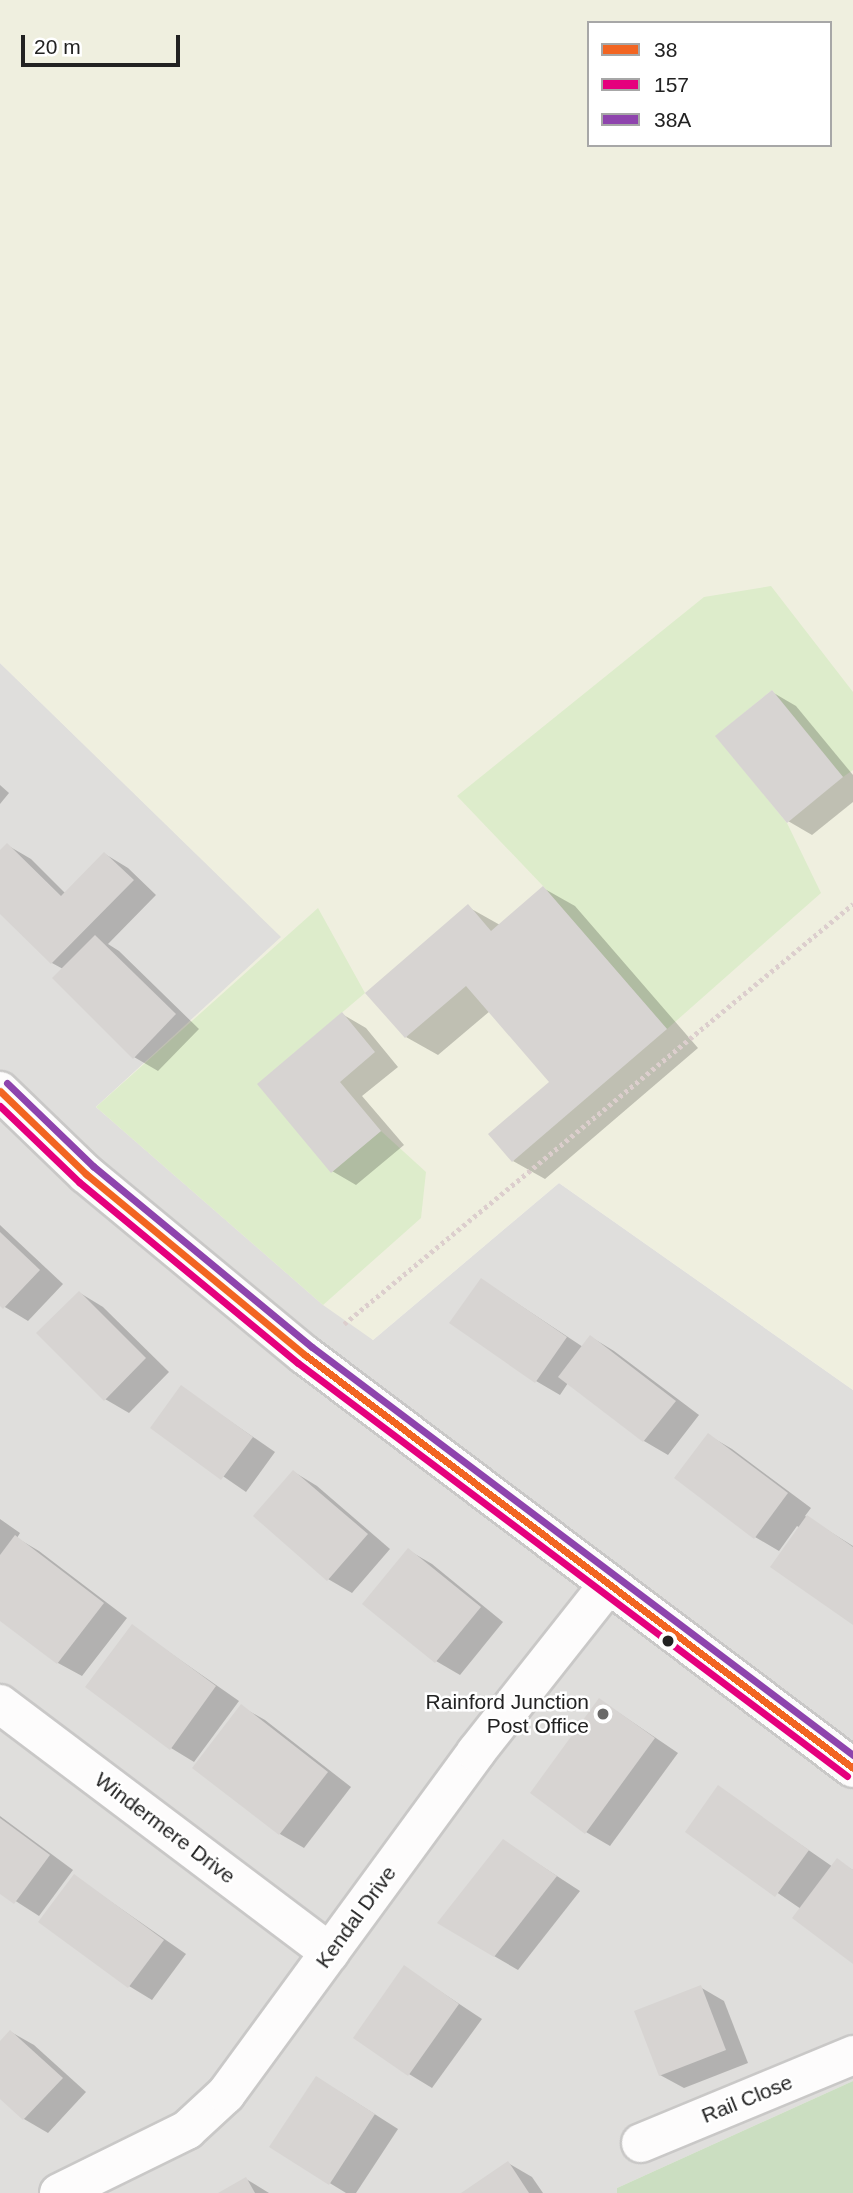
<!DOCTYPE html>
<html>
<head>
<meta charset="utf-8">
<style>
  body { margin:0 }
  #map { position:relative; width:853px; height:2193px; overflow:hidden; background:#f0eeeb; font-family:Arial,sans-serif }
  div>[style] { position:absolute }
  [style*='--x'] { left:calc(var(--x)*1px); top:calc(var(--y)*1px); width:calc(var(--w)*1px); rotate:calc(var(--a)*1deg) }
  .residential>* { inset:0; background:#dfdedc }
  .farmland>* { inset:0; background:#efefdf }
  .grass>* { inset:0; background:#ddeccb }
  .forest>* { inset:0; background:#cbdec1 }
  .shadow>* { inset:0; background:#0003 }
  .building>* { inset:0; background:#d7d4d2 }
  .path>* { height:4.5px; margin-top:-2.25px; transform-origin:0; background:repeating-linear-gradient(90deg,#dccecd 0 3.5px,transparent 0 7px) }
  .roads { filter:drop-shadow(2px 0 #c9c8c7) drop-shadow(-2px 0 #c9c8c7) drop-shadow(0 2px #c9c8c7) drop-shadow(0 -2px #c9c8c7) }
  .minor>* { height:38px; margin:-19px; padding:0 19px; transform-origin:19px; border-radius:19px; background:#fdfcfc }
  .bus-1>* { height:7px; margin:-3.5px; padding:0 3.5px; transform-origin:3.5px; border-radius:3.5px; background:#f26522 }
  .bus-2>* { height:7px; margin:-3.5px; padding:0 3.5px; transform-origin:3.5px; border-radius:3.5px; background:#e5007d }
  .bus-3>* { height:7px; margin:-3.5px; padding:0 3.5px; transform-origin:3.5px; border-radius:3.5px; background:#8e44ad }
  .dots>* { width:19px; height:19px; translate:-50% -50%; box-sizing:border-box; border:4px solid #fff; border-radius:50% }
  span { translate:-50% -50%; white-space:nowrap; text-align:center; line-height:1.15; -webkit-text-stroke:5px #fff; paint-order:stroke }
  .poi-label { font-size:21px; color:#222 }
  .right { translate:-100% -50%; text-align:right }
  .street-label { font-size:21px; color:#222 }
  .legend { position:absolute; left:587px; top:21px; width:245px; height:126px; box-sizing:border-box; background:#fff; border:2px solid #a7a7a7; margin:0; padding:9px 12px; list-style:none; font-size:21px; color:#222 }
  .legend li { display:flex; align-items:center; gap:14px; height:35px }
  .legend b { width:35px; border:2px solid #a7a7a7 }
  .scale { position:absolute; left:21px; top:35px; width:159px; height:32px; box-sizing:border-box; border:4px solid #222; border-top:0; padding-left:9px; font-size:21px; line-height:24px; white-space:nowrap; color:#222; -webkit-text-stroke:5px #fff; paint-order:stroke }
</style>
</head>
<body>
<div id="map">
  <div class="residential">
    <div style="clip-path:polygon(0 663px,282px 937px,96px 1107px,373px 1340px,559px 1183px,853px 1390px,853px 2081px,617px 2188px,617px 2193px,0 2193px)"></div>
  </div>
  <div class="farmland">
    <div style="clip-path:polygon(evenodd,0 0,853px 0,853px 1390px,559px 1183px,373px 1340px,323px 1305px,96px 1107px,281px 937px,0 663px,0 0,589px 23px,830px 23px,830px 145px,589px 145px,589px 23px)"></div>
  </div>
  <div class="grass">
    <div style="clip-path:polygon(771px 586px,853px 692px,853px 770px,843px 777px,772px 690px,716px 736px,787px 823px,821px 893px,667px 1029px,543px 886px,457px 796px,704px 597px)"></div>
    <div style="clip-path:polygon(318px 908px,365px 993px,258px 1084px,331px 1172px,381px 1131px,426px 1172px,421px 1218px,323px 1305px,96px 1107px)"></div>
  </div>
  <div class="forest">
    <div style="clip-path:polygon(853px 2081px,853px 2193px,617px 2193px,617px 2188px)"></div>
  </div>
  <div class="shadow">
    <div style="clip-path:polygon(772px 692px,796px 706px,853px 775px,853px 802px,812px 835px,788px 821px)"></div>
    <div style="clip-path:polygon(0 785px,9px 793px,0 804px)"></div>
    <div style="clip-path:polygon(7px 845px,31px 859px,66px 894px,105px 854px,128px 868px,156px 895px,108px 944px,119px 951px,199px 1029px,158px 1071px,134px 1057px,63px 969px,52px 963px,0 911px,0 852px)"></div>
    <div style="clip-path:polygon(543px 888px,575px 906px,698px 1048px,545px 1179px,513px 1161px,552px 1082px,490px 1011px,438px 1055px,406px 1037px,468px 907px,500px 925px)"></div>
    <div style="clip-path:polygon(342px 1014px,366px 1028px,398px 1067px,362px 1096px,404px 1145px,356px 1185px,332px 1171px)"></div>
    <div style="clip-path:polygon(0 1225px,63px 1284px,28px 1321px,0 1304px)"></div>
    <div style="clip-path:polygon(482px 1280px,583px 1347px,591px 1337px,614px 1351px,699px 1415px,668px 1455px,644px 1441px,568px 1383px,560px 1395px,536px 1381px)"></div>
    <div style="clip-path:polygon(80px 1293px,103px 1307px,169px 1372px,129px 1413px,105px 1399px)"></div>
    <div style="clip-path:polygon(182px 1388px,275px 1452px,246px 1492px,153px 1428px)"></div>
    <div style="clip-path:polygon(708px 1435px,732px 1449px,811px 1508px,805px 1516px,853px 1546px,853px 1623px,800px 1528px,797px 1526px,779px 1551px,755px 1537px)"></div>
    <div style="clip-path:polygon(294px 1472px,317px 1486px,390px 1549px,352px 1593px,328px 1579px)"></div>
    <div style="clip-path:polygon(0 1519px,20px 1533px,17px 1538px,39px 1551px,127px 1618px,82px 1676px,58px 1663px,0 1619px)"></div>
    <div style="clip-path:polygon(408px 1550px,432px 1564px,503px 1622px,460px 1675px,436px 1661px)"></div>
    <div style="clip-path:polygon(133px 1627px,239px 1701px,194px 1762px,171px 1748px)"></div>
    <div style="clip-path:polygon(600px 1700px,678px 1753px,610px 1846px,586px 1832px)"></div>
    <div style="clip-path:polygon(242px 1707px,265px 1720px,351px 1787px,304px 1848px,280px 1834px,194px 1767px)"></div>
    <div style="clip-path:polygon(719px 1788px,833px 1867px,837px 1861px,853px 1870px,853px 1962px,801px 1909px,687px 1831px)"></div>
    <div style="clip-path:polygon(0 1816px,73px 1870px,39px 1916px,0 1891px)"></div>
    <div style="clip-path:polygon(503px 1841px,580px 1891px,518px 1970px,494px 1956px)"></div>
    <div style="clip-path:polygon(74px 1876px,186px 1954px,152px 2000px,129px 1986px)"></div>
    <div style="clip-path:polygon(405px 1968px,482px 2019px,432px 2088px,409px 2074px)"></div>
    <div style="clip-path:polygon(700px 1987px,724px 2001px,748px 2063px,684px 2088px,660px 2075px)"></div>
    <div style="clip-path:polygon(11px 2032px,34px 2045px,86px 2092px,48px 2133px,24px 2119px,0 2097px,0 2043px)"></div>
    <div style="clip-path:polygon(340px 2092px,398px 2129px,356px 2193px,346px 2193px,271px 2147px)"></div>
    <div style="clip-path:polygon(508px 2163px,532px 2177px,543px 2193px,464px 2193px)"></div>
    <div style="clip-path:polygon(246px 2179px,269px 2193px,222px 2193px)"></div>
  </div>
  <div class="building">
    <div style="clip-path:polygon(772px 690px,843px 777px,787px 823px,715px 736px)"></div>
    <div style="clip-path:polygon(7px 843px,61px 896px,104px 852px,134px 880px,51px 964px,0 914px,0 850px)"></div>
    <div style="clip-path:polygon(543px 886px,667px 1029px,512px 1162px,488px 1134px,549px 1082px,466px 986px,405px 1038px,365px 993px,468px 904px,491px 931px)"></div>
    <div style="clip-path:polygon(95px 935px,176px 1014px,133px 1059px,52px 978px)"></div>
    <div style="clip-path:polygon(342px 1012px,375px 1052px,340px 1082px,381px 1131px,331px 1173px,257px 1084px)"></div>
    <div style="clip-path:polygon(0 1232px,40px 1270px,3px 1309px,0 1306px)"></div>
    <div style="clip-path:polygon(481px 1278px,567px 1337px,535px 1383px,449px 1323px)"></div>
    <div style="clip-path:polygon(79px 1291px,146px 1358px,104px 1401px,36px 1333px)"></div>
    <div style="clip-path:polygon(590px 1335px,676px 1401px,643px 1442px,558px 1377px)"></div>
    <div style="clip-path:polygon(181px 1385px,253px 1437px,221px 1480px,150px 1428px)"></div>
    <div style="clip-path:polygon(708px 1433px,788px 1493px,754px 1539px,674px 1478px)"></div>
    <div style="clip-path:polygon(293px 1470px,368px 1534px,327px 1581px,253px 1516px)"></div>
    <div style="clip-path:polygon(807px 1515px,853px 1547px,853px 1625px,770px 1567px)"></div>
    <div style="clip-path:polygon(15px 1535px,104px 1603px,57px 1664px,0 1621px,0 1555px)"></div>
    <div style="clip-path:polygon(408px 1548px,481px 1607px,435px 1663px,362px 1604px)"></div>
    <div style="clip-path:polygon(132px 1624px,216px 1686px,170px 1750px,85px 1687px)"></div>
    <div style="clip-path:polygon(599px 1698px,655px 1738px,585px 1834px,530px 1793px)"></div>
    <div style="clip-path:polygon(241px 1704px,328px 1772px,279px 1835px,192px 1768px)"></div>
    <div style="clip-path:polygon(718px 1785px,809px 1850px,775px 1897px,685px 1832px)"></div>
    <div style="clip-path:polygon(0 1818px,50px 1855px,14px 1904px,0 1894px)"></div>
    <div style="clip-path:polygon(503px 1839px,557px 1876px,494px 1957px,437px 1923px)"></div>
    <div style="clip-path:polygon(837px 1858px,853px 1870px,853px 1964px,792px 1918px)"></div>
    <div style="clip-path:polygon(74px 1874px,164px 1940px,128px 1988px,38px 1922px)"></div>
    <div style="clip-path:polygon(404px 1965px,459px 2004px,408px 2076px,353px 2038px)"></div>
    <div style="clip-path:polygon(701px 1985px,726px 2050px,659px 2076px,634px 2011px)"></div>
    <div style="clip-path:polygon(10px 2030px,63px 2078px,23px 2120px,0 2099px,0 2041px)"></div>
    <div style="clip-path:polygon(316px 2076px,375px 2114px,329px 2185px,269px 2147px)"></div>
    <div style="clip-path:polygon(508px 2161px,529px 2193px,461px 2193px)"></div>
    <div style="clip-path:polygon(246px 2177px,255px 2193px,218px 2193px)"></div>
  </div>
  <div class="path">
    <div style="--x:344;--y:1324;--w:660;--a:-39.53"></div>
  </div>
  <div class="roads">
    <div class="minor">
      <div style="--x:0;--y:1091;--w:120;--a:44"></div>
      <div style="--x:86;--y:1174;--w:284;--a:39.6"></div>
      <div style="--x:305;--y:1355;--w:686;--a:37"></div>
      <div style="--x:0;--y:1704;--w:413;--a:37"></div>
      <div style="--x:641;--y:2143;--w:230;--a:-22.5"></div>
      <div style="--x:59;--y:2193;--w:143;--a:-26.2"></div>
      <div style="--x:187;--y:2130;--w:53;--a:-42.7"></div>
      <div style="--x:226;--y:2094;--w:424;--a:-53.8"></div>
      <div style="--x:476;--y:1752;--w:213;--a:-51.7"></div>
    </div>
  </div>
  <div class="bus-1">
    <div style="--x:0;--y:1091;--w:120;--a:44"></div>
    <div style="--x:86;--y:1174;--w:284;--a:39.6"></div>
    <div style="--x:305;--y:1355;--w:686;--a:37"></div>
  </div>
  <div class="bus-2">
    <div style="--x:0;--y:1106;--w:110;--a:43.9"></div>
    <div style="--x:79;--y:1182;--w:284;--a:39.6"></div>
    <div style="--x:298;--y:1363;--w:687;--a:36.95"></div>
  </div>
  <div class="bus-3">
    <div style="--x:7;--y:1083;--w:120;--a:44"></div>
    <div style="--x:93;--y:1166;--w:284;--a:39.6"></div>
    <div style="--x:312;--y:1347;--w:678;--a:37.02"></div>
  </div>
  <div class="dots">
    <div style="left:668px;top:1641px;background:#222"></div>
    <div style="left:603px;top:1714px;background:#6a6968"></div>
  </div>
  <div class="poi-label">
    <span class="right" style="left:589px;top:1714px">Rainford Junction<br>Post Office</span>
  </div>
  <div class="street-label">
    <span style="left:165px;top:1828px;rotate:37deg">Windermere Drive</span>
    <span style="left:356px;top:1917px;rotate:-54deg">Kendal Drive</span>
    <span style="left:747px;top:2099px;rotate:-22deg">Rail Close</span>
  </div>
  <ul class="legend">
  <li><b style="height:9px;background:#f26522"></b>38</li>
  <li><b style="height:9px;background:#e5007d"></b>157</li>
  <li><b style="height:9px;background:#8e44ad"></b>38A</li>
  </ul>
  <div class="scale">20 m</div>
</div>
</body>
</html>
